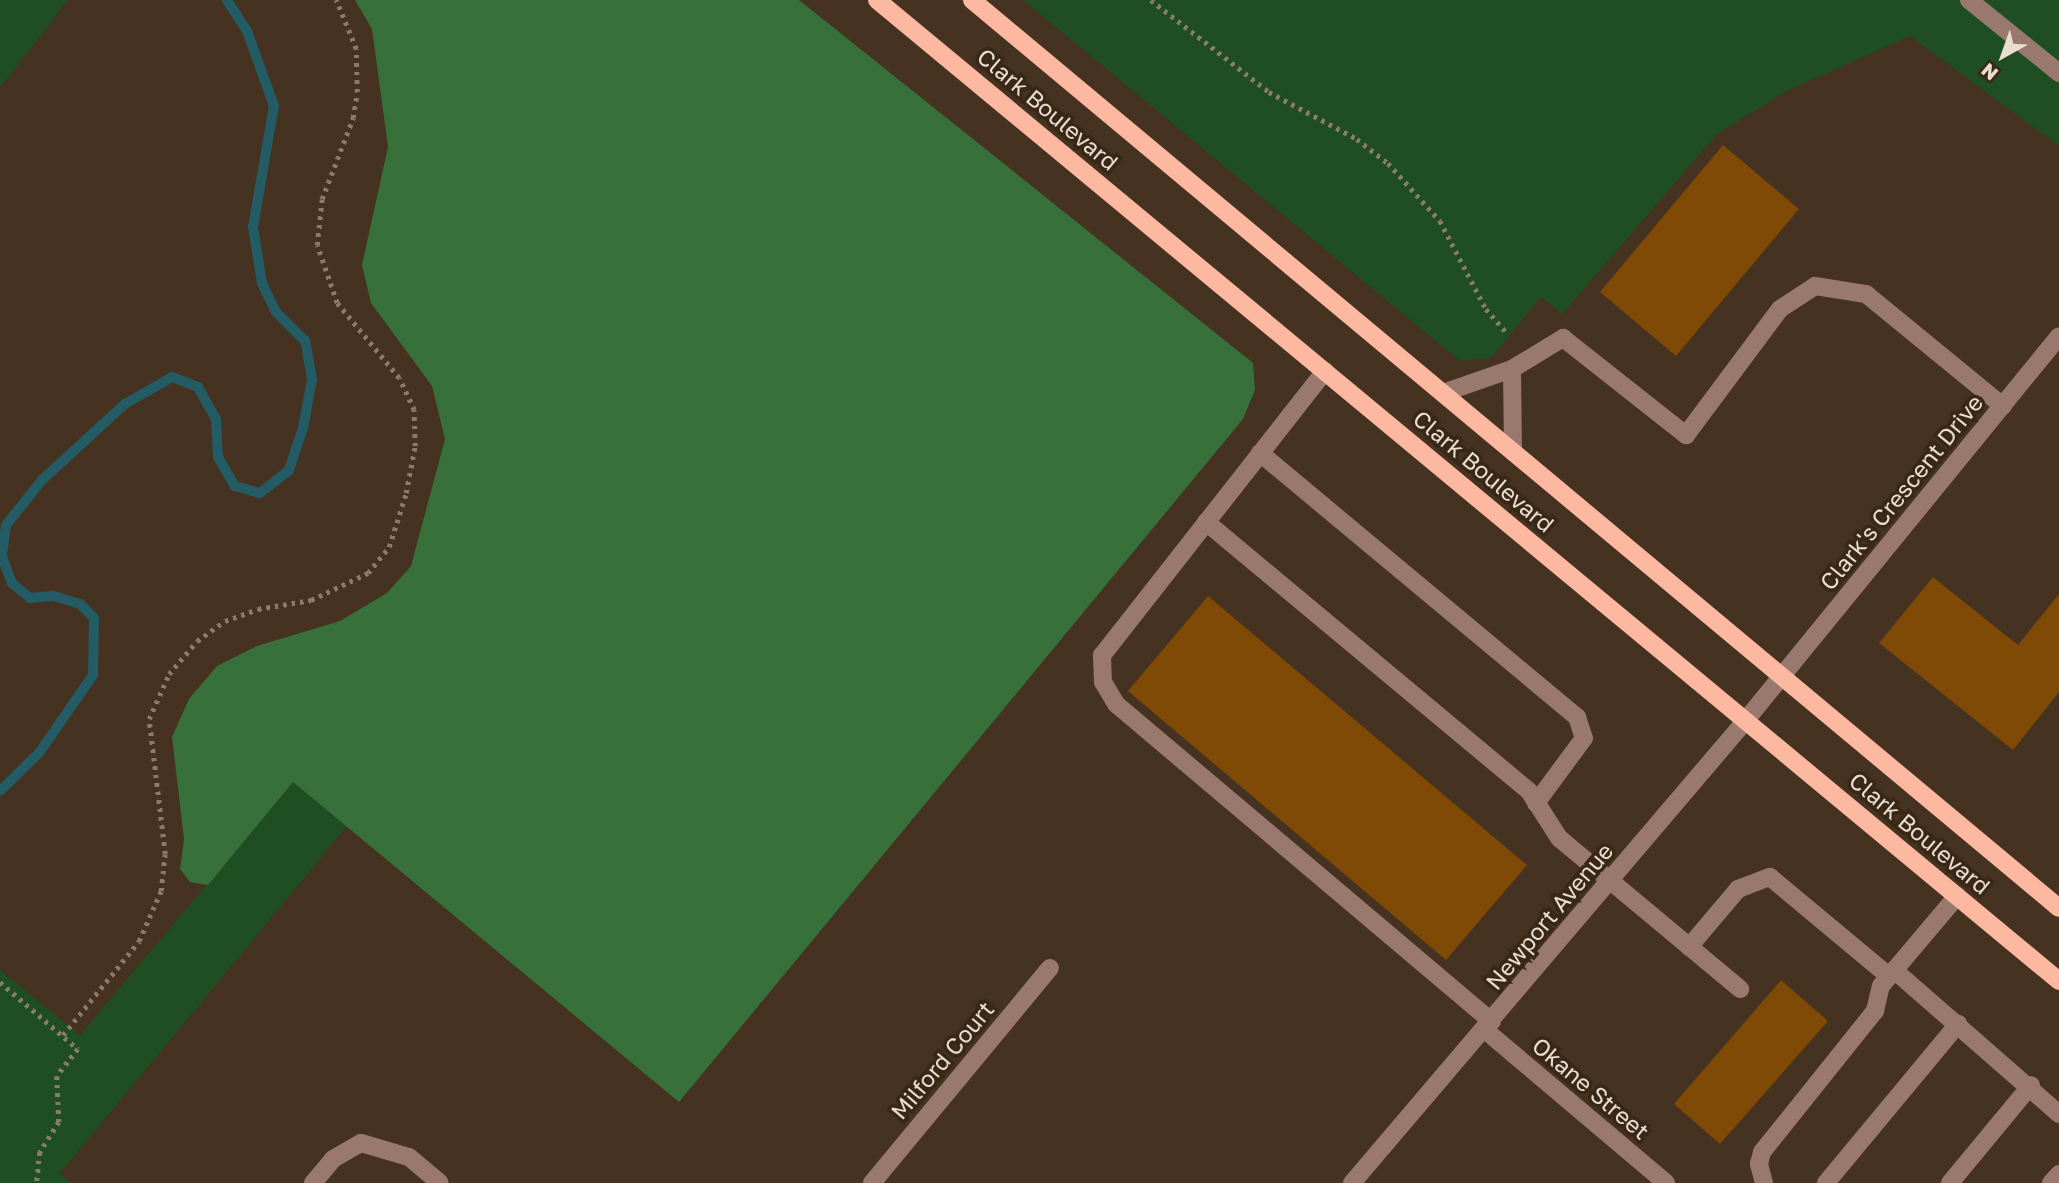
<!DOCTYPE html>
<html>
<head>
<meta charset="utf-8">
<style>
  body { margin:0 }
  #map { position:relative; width:2059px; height:1183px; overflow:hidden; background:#453220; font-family:"Golos Text",sans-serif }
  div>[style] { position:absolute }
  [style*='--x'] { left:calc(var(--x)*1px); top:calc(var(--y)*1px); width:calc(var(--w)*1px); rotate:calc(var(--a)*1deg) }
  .green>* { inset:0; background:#1f4e22 }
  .forest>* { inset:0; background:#38703b }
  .stream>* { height:10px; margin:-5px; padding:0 5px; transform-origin:5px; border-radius:5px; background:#235c65 }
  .building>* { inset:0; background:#7e4a06 }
  .path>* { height:4.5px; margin-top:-2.25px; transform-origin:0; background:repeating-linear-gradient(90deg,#8b7b6c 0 3.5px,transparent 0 8.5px) }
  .minor>* { height:18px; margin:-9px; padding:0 9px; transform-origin:9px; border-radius:9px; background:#99786d }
  .major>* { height:18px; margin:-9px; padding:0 9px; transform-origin:9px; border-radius:9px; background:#fcb8a1 }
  span { translate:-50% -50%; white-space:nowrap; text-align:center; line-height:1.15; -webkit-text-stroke:7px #3a2816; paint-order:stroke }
  .street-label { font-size:23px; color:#e9ddd2 }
  .north { position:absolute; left:1968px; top:21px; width:70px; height:70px; -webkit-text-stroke:5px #3a2816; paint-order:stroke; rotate:220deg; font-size:19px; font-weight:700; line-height:28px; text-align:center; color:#e9ddd2 }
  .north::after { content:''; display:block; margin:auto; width:24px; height:32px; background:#e9ddd2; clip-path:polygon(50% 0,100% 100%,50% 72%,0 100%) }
</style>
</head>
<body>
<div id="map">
  <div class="green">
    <div style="clip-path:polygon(0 0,68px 0,0 88px)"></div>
    <div style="clip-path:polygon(1023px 0,2059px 0,2059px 146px,1910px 36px,1787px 91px,1717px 134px,1562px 314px,1541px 297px,1491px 358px,1460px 361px)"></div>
    <div style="clip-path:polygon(293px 782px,348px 825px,60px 1173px,70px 1183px,0 1183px,0 970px,80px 1035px)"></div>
  </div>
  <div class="forest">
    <div style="clip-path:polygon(355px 0,799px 0,1253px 363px,1255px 390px,1243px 419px,679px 1102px,293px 782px,208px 885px,190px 882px,180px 869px,184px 839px,172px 737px,189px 699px,217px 666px,257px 646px,340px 621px,387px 593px,411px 566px,445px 439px,432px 386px,371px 303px,362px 265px,388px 147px,372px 29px)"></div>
  </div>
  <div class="stream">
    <div style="--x:0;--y:791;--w:54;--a:-44.3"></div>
    <div style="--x:39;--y:753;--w:95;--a:-55.3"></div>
    <div style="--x:93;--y:675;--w:57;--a:-89"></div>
    <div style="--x:94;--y:618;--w:20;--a:-135"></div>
    <div style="--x:80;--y:604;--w:28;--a:-163"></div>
    <div style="--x:53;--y:596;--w:23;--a:175"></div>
    <div style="--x:30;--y:598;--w:23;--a:-140"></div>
    <div style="--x:12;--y:583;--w:28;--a:-111"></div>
    <div style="--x:2;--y:557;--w:32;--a:-83"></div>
    <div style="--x:6;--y:525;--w:58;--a:-51.3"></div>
    <div style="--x:42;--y:480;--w:113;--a:-42.5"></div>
    <div style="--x:125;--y:404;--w:54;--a:-29.9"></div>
    <div style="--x:172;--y:377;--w:28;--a:21"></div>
    <div style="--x:198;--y:387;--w:37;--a:61"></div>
    <div style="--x:216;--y:419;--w:38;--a:87"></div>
    <div style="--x:218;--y:457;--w:34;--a:60"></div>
    <div style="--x:235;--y:486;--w:26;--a:16"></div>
    <div style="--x:260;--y:493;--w:37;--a:-38"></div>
    <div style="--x:289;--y:470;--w:44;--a:-71.6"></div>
    <div style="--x:303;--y:428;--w:50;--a:-79.6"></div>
    <div style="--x:312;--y:379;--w:39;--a:-100"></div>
    <div style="--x:305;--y:341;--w:41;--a:-135"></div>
    <div style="--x:276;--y:312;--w:32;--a:-116"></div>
    <div style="--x:262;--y:283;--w:57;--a:-99.1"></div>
    <div style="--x:253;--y:227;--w:123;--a:-80.2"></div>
    <div style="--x:274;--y:106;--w:80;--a:-109.8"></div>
    <div style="--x:247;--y:31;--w:37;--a:-123"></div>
  </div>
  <div class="building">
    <div style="clip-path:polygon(1723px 145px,1799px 209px,1676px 356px,1600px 292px)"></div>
    <div style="clip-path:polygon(1933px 577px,2018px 645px,2059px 594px,2059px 692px,2013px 750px,1879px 643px)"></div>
    <div style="clip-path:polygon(1208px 596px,1527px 865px,1446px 960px,1128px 691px)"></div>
    <div style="clip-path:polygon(1781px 980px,1828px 1021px,1720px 1144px,1674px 1104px)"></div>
  </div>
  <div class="path">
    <div style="--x:1151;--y:0;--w:150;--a:37.9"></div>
    <div style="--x:1269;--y:92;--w:100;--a:28.1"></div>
    <div style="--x:1357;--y:139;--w:39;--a:38"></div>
    <div style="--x:1388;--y:163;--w:78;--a:48.1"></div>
    <div style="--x:1440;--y:221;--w:99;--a:62.4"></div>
    <div style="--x:1486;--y:309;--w:32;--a:49"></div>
    <div style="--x:0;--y:982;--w:103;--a:40.7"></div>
    <div style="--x:78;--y:1049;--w:34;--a:128"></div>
    <div style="--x:57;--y:1076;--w:46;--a:87.5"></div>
    <div style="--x:59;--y:1122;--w:36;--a:122"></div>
    <div style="--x:40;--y:1152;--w:31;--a:96"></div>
    <div style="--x:63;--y:1035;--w:121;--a:-51"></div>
    <div style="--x:139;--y:941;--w:55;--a:-66.3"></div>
    <div style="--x:161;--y:891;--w:37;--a:-84"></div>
    <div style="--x:165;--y:854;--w:136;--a:-96.8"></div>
    <div style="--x:149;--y:719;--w:49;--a:-66"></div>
    <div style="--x:169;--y:674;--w:43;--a:-49.7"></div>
    <div style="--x:197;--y:641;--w:34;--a:-36"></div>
    <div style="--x:225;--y:621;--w:35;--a:-20"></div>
    <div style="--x:258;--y:609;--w:54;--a:-9.6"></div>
    <div style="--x:311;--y:600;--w:63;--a:-25.3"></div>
    <div style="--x:368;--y:573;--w:33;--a:-51"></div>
    <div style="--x:389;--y:547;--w:57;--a:-72.5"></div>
    <div style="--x:406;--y:493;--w:48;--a:-79.2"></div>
    <div style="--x:415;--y:446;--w:36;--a:-92"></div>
    <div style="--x:414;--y:410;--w:35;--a:-115"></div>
    <div style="--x:399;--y:378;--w:97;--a:-129.6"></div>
    <div style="--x:337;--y:303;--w:61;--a:-109"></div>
    <div style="--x:317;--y:245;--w:46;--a:-83.8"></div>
    <div style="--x:322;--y:199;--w:87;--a:-69.1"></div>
    <div style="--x:353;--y:118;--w:26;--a:-81"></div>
    <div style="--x:357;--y:92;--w:43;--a:-91.3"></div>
    <div style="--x:356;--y:49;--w:53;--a:-112.2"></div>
  </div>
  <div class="minor">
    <div style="--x:1969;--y:0;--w:116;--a:39"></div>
    <div style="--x:1512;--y:369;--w:83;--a:89.3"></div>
    <div style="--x:1325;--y:371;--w:361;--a:128.1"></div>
    <div style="--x:1102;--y:655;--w:27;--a:88"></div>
    <div style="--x:1103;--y:682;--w:26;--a:59"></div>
    <div style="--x:1116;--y:704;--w:492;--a:40.2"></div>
    <div style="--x:1443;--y:393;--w:73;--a:-19.2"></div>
    <div style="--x:1512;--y:369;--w:60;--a:-31.3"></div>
    <div style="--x:1563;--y:338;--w:157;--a:38.3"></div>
    <div style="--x:1686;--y:435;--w:157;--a:-53.3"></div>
    <div style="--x:1780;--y:309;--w:42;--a:-33.3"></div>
    <div style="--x:1815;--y:286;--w:52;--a:8.9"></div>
    <div style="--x:1866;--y:294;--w:177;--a:39.3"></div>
    <div style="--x:1260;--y:453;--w:413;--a:39.8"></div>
    <div style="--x:1577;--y:717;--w:22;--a:72"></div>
    <div style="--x:1584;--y:738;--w:81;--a:126.4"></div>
    <div style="--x:1206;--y:522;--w:420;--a:39.8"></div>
    <div style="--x:1529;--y:791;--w:56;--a:57.4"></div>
    <div style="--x:1559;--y:838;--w:236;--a:39.8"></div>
    <div style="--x:1689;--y:947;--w:76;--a:-49.8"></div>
    <div style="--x:1738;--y:889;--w:34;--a:-21"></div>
    <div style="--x:1770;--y:877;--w:155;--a:39.8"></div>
    <div style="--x:1894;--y:970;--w:219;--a:41.1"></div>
    <div style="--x:1485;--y:1030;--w:237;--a:40.2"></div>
    <div style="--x:313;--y:1183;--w:31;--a:-50"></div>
    <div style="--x:333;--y:1159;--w:32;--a:-30"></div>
    <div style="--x:361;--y:1143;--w:50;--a:16.3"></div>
    <div style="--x:409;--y:1157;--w:40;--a:40"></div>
    <div style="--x:872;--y:1183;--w:279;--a:-50.4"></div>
    <div style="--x:1352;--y:1183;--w:608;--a:-49.6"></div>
    <div style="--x:1746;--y:720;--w:495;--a:-50.8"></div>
    <div style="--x:1764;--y:1183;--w:20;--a:-105"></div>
    <div style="--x:1759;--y:1164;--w:12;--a:-76"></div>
    <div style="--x:1762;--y:1152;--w:181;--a:-51.3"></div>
    <div style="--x:1875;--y:1011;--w:26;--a:-77"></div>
    <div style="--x:1881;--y:986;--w:118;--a:-49.8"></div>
    <div style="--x:1826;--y:1183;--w:207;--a:-50.3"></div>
    <div style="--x:1950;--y:1183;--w:127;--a:-50.4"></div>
    <div style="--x:2051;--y:1183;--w:12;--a:-48"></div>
  </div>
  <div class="major">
    <div style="--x:877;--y:0;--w:1536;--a:39.69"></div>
    <div style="--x:972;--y:0;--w:1416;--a:39.87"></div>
  </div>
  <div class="street-label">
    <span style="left:1048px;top:109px;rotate:40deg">Clark Boulevard</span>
    <span style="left:1484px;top:471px;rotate:40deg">Clark Boulevard</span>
    <span style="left:1901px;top:492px;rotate:-51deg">Clark's Crescent Drive</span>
    <span style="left:1920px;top:833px;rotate:40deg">Clark Boulevard</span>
    <span style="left:1549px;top:916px;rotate:-50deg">Newport Avenue</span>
    <span style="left:942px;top:1060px;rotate:-50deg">Milford Court</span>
    <span style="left:1591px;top:1088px;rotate:40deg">Okane Street</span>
  </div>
  <div class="north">N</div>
</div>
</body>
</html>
